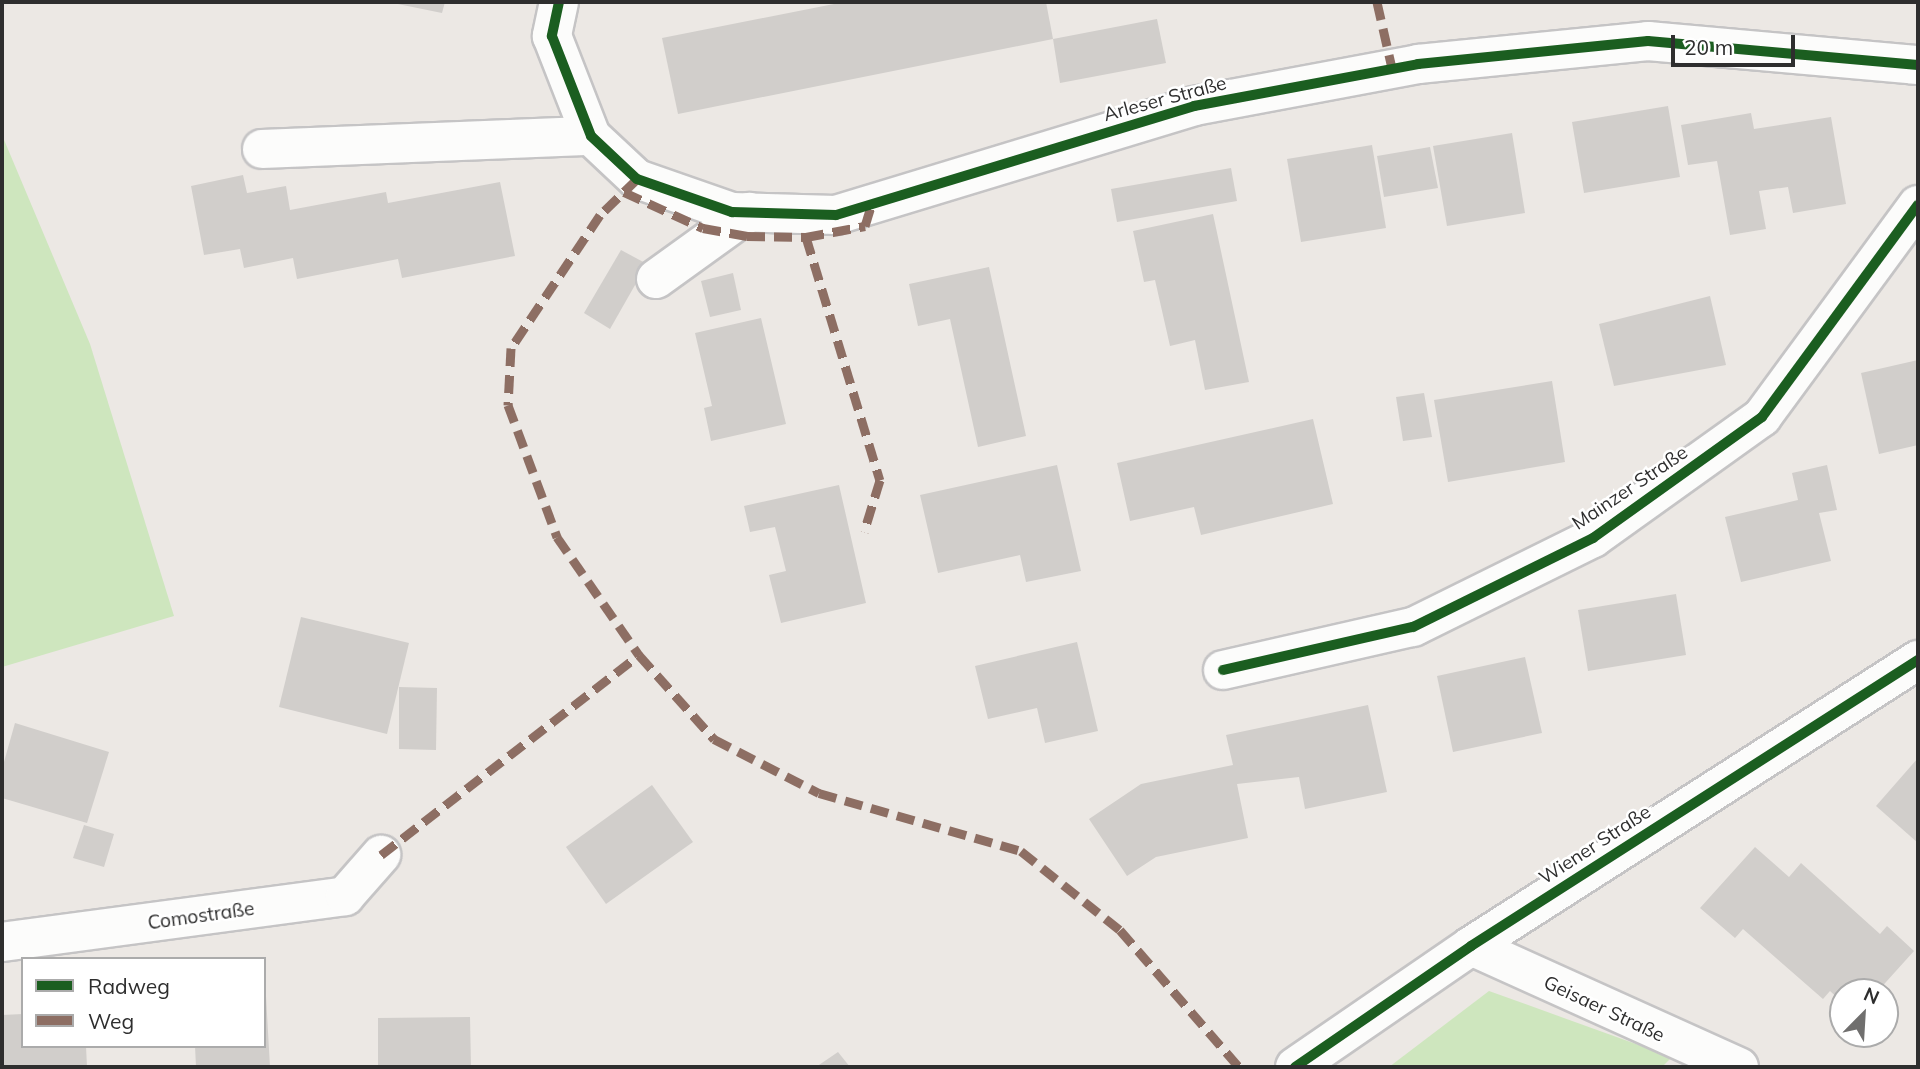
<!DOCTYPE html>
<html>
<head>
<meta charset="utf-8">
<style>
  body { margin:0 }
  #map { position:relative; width:1920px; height:1069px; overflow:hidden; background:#ece8e4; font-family:Mulish,sans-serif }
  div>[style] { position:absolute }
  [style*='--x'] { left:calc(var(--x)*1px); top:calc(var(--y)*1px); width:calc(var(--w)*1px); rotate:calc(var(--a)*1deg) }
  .green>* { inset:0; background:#cee6be }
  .building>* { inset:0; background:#d1cecb }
  .roads { filter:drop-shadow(2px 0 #c5c4c5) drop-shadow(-2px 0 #c5c4c5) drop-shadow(0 2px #c5c4c5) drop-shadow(0 -2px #c5c4c5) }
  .minor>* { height:38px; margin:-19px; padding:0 19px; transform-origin:19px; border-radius:19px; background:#fcfcfb }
  .quiet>* { height:9px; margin-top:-4.5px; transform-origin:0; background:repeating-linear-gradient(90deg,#8d6e63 0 18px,transparent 0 27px) }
  .cycleway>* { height:10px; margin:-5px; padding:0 5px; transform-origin:5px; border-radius:5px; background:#1b5e20 }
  span { translate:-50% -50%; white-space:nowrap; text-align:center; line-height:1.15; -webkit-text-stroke:5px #fff; paint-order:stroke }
  .street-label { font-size:19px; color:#2e2e2e }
  .frame { position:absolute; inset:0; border:4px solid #2e2e2e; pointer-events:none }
  .legend { position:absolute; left:21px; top:957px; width:245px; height:91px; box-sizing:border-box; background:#fff; border:2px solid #ababab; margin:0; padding:9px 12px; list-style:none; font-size:21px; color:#2e2e2e }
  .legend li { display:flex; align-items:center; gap:14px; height:35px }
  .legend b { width:35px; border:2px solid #ababab }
  .north { position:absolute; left:1829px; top:978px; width:70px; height:70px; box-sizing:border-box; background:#fff; border:2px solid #ababab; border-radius:50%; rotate:24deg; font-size:19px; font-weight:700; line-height:28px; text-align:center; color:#2e2e2e }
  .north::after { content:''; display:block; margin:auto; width:24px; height:32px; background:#706f6e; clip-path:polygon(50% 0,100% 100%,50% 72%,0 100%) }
  .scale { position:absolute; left:1671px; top:35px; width:124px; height:32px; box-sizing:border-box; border:4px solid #2e2e2e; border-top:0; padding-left:9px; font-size:21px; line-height:24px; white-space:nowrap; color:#2e2e2e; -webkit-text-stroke:5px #fff; paint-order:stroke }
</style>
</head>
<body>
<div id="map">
  <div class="green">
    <div style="clip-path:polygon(2px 135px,90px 344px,174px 616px,2px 667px)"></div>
    <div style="clip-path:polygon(1489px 991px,1672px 1057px,1662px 1067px,1389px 1067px)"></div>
  </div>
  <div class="building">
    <div style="clip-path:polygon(388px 2px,445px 2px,442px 13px)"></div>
    <div style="clip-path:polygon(844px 2px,1046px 2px,1053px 39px,678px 114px,662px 38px)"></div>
    <div style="clip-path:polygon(1157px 19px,1166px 63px,1060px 83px,1053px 39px)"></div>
    <div style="clip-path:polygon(1668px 106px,1680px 177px,1584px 193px,1572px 122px)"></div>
    <div style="clip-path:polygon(1751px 113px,1754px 129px,1831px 117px,1846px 204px,1793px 213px,1788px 187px,1759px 191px,1766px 229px,1730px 235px,1717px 161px,1688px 165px,1681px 125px)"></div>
    <div style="clip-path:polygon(1512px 133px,1525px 213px,1447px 226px,1433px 146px)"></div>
    <div style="clip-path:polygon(1372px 145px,1386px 228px,1301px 242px,1287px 159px)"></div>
    <div style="clip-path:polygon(1430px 147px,1438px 188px,1384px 197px,1377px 156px)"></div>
    <div style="clip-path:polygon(1231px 168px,1237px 201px,1117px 222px,1111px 189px)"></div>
    <div style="clip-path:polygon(243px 175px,247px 193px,286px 186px,290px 210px,386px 192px,388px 203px,500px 182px,515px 256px,402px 278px,398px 259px,297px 279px,293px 258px,244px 268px,240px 249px,204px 255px,191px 186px)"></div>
    <div style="clip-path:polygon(1213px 214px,1249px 382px,1205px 390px,1195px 340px,1170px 346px,1155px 280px,1144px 282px,1133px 231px)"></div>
    <div style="clip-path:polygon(621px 250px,647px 264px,610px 329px,584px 313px)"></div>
    <div style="clip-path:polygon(989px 267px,1026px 436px,978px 447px,950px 319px,918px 326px,909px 284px)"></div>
    <div style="clip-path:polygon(733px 273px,741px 310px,710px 317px,701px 281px)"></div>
    <div style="clip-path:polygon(1710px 296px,1726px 365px,1614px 386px,1599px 324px)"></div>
    <div style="clip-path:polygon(761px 318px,786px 424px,711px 441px,704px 408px,712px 406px,695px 333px)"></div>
    <div style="clip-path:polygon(1918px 360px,1918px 445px,1879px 454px,1861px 373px)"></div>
    <div style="clip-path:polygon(1552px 381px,1565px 462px,1448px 482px,1434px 400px)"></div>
    <div style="clip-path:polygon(1424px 393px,1432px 437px,1403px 441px,1396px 397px)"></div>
    <div style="clip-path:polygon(1313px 419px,1333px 504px,1201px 535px,1194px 507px,1130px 521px,1117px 463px)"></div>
    <div style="clip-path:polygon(1057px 465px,1081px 571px,1026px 582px,1020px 555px,938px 573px,920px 495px)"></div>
    <div style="clip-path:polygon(1827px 465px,1837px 510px,1819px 513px,1831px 561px,1741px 582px,1725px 517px,1798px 500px,1792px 473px)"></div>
    <div style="clip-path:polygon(839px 485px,866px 603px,781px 623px,769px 575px,786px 571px,775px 527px,750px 532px,744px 506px)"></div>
    <div style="clip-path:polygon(1676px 594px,1686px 655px,1588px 671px,1578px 610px)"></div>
    <div style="clip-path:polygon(301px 617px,409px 643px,387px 734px,279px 707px)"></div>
    <div style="clip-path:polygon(1077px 642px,1098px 731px,1045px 743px,1037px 708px,988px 719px,975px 666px)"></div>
    <div style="clip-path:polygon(1525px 657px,1542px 733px,1453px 752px,1437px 676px)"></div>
    <div style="clip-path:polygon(399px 687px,437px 688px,436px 750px,399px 749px)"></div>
    <div style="clip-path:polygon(1368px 705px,1387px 792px,1305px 809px,1299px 777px,1237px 784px,1248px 838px,1156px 857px,1127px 876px,1089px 819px,1141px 784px,1233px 765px,1226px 735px)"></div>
    <div style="clip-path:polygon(15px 723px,109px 752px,87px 823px,2px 798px,2px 769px)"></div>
    <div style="clip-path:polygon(1918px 758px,1918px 843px,1876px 806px)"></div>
    <div style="clip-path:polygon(652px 785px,693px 842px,606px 904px,566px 847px)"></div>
    <div style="clip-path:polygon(84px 825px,114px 834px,104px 867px,73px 858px)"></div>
    <div style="clip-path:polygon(1755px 847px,1789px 877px,1801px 863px,1880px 934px,1887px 926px,1914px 951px,1877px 992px,1843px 992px,1843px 1003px,1830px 991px,1823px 999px,1743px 929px,1735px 938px,1700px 908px)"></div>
    <div style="clip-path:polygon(266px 996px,270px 1067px,196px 1067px,195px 1046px,264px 1046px)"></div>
    <div style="clip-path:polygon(23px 1014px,23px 1046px,86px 1046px,87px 1067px,2px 1067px,2px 1015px)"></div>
    <div style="clip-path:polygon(470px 1017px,471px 1067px,378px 1067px,378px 1018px)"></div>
    <div style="clip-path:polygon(838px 1052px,850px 1067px,816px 1067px)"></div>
  </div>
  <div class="roads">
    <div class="minor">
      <div style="--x:559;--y:2;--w:35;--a:102"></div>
      <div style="--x:552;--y:36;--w:107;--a:68.7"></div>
      <div style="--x:591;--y:136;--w:63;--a:43.1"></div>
      <div style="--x:637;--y:179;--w:101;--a:19.2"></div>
      <div style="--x:732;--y:212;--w:104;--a:1.7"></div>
      <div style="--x:836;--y:215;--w:374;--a:-16.9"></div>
      <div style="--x:1194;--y:106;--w:228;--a:-10.6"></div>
      <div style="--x:1418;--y:64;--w:231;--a:-5.7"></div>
      <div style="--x:1648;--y:41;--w:271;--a:5.1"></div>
      <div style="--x:262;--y:149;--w:329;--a:-2.3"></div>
      <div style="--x:656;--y:279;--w:115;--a:-35.8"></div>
      <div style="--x:1223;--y:670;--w:195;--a:-12.8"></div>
      <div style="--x:1413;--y:627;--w:201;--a:-26.3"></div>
      <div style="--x:1593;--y:538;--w:208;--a:-35.6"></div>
      <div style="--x:1762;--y:417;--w:263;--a:-53.7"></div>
      <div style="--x:2;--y:942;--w:346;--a:-7.6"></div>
      <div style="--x:345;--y:896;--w:55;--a:-48.7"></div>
      <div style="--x:1471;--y:946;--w:294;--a:24.3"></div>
      <div style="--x:1295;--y:1067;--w:214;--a:-34.5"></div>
      <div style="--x:1471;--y:946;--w:531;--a:-32.61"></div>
    </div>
  </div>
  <div class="quiet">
    <div style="--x:1377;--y:2;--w:68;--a:77.2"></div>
    <div style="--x:637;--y:179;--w:52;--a:135.8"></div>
    <div style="--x:600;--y:215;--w:160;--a:123.8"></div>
    <div style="--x:511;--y:348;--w:57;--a:93"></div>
    <div style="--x:508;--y:405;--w:141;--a:69.6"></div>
    <div style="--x:557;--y:537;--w:144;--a:55.2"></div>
    <div style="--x:639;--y:655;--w:113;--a:48.2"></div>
    <div style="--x:714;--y:739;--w:118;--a:27.2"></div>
    <div style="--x:819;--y:793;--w:210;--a:16"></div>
    <div style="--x:1021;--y:851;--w:127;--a:38.6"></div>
    <div style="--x:1120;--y:930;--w:181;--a:49"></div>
    <div style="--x:624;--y:192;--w:87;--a:24.5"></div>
    <div style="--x:703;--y:228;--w:45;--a:10.3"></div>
    <div style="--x:747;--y:236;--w:59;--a:1"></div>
    <div style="--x:806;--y:237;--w:60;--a:-10.6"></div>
    <div style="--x:865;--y:226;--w:24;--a:-73"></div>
    <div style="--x:806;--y:237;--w:254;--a:73.1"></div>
    <div style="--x:880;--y:480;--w:54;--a:107.1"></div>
    <div style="--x:381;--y:855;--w:326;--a:-37.8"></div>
  </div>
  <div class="cycleway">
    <div style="--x:559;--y:2;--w:35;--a:102"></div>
    <div style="--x:552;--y:36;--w:107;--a:68.7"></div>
    <div style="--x:591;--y:136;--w:63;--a:43.1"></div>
    <div style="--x:637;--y:179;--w:101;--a:19.2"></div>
    <div style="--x:732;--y:212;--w:104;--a:1.7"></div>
    <div style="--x:836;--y:215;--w:374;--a:-16.9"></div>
    <div style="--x:1194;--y:106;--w:228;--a:-10.6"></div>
    <div style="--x:1418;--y:64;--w:231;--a:-5.7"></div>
    <div style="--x:1648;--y:41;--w:271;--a:5.1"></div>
    <div style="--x:1223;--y:670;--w:195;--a:-12.8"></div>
    <div style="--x:1413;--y:627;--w:201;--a:-26.3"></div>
    <div style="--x:1593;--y:538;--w:208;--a:-35.6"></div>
    <div style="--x:1762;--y:417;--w:263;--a:-53.7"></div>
    <div style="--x:1295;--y:1067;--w:214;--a:-34.5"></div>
    <div style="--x:1471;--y:946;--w:531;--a:-32.61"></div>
  </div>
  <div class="street-label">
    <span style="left:1165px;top:99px;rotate:-15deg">Arleser Straße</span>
    <span style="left:1630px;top:488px;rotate:-34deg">Mainzer Straße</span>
    <span style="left:1595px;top:845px;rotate:-33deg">Wiener Straße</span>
    <span style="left:201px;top:916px;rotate:-8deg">Comostraße</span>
    <span style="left:1604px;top:1009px;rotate:25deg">Geisaer Straße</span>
  </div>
  <div class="frame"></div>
  <ul class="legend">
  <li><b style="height:9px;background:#1b5e20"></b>Radweg</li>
  <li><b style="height:9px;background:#8d6e63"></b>Weg</li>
  </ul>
  <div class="north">N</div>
  <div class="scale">20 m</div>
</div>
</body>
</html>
